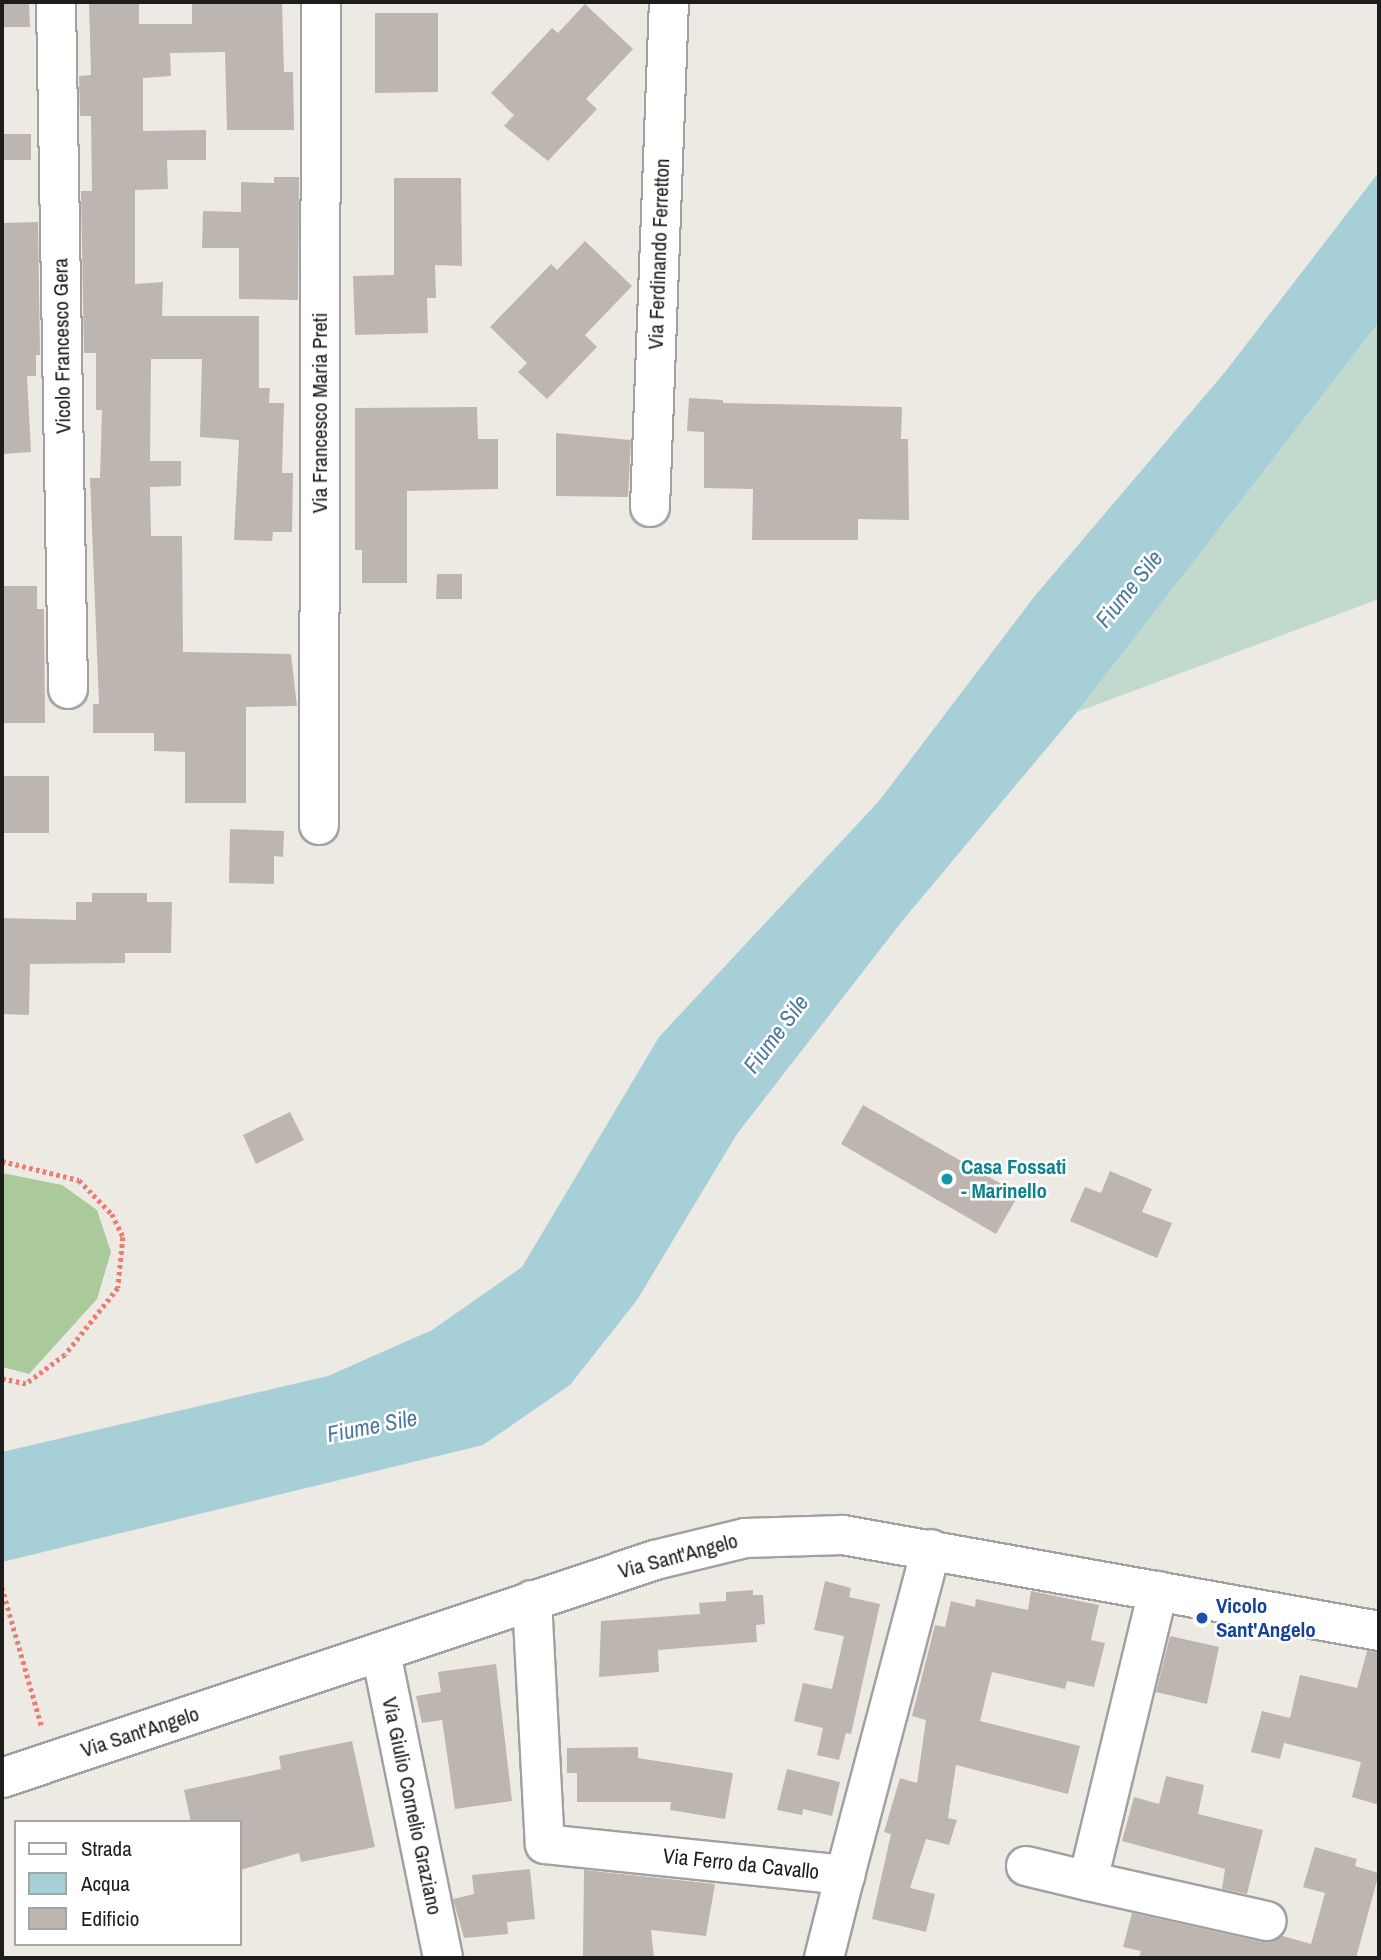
<!DOCTYPE html>
<html>
<head>
<meta charset="utf-8">
<style>
  body { margin:0 }
  #map { position:relative; width:1381px; height:1960px; overflow:hidden; background:#edeae4; font-family:"Archivo Narrow",sans-serif }
  div>[style] { position:absolute }
  [style*='--x'] { left:calc(var(--x)*1px); top:calc(var(--y)*1px); width:calc(var(--w)*1px); rotate:calc(var(--a)*1deg) }
  .forest>* { inset:0; background:#abca9b }
  .wetland>* { inset:0; background:#c2dace }
  .water>* { inset:0; background:#a7cfd8 }
  .building>* { inset:0; background:#bdb5b0 }
  .path>* { height:4.5px; margin-top:-2.25px; transform-origin:0; background:repeating-linear-gradient(90deg,#ee7b74 0 3.5px,transparent 0 7px) }
  .roads { filter:drop-shadow(2px 0 #a1a1a1) drop-shadow(-2px 0 #a1a1a1) drop-shadow(0 2px #a1a1a1) drop-shadow(0 -2px #a1a1a1) }
  .minor>* { height:38px; margin:-19px; padding:0 19px; transform-origin:19px; border-radius:19px; background:#fff }
  .dots>* { width:19px; height:19px; translate:-50% -50%; box-sizing:border-box; border:4px solid #fff; border-radius:50% }
  span { translate:-50% -50%; white-space:nowrap; text-align:center; line-height:1.15; -webkit-text-stroke:5px #fff; paint-order:stroke }
  .street-label { font-size:21px; color:#1d1d1d }
  .culture-label { font-size:21px; color:#0d838f; font-weight:700 }
  .left { translate:0 -50%; text-align:left }
  .transit-label { font-size:21px; color:#164399; font-weight:700 }
  .water-label { font-size:23px; color:#4e799e; font-style:italic }
  .frame { position:absolute; inset:0; border:4px solid #1d1d1d; pointer-events:none }
  .legend { position:absolute; left:14px; top:1820px; width:228px; height:126px; box-sizing:border-box; background:#fff; border:2px solid #a5a5a5; margin:0; padding:9px 12px; list-style:none; font-size:21px; color:#1d1d1d }
  .legend li { display:flex; align-items:center; gap:14px; height:35px }
  .legend b { width:35px; border:2px solid #a5a5a5 }
</style>
</head>
<body>
<div id="map">
  <div class="forest">
    <div style="clip-path:polygon(2px 1173px,62px 1185px,97px 1210px,111px 1252px,97px 1299px,29px 1374px,2px 1367px)"></div>
  </div>
  <div class="wetland">
    <div style="clip-path:polygon(1379px 322px,1379px 599px,1077px 712px,1271px 461px)"></div>
  </div>
  <div class="water">
    <div style="clip-path:polygon(1379px 172px,1379px 322px,1077px 712px,903px 920px,737px 1134px,637px 1300px,570px 1385px,483px 1445px,2px 1562px,2px 1452px,328px 1376px,432px 1330px,522px 1267px,659px 1037px,879px 801px,1034px 597px,1225px 372px)"></div>
  </div>
  <div class="building">
    <div style="clip-path:polygon(2px 2px,29px 2px,30px 27px,2px 27px)"></div>
    <div style="clip-path:polygon(89px 2px,139px 2px,139px 24px,192px 24px,192px 2px,282px 2px,284px 72px,293px 72px,294px 130px,227px 130px,225px 52px,170px 53px,171px 76px,143px 78px,143px 131px,206px 130px,206px 160px,167px 160px,168px 189px,135px 190px,135px 284px,163px 282px,162px 316px,259px 316px,259px 388px,270px 388px,269px 403px,284px 403px,282px 473px,293px 473px,292px 532px,273px 532px,272px 541px,234px 540px,239px 440px,200px 437px,202px 359px,151px 359px,150px 461px,181px 461px,181px 486px,150px 487px,151px 536px,182px 536px,183px 652px,291px 654px,297px 706px,246px 707px,246px 803px,185px 803px,185px 752px,154px 751px,154px 733px,93px 733px,93px 704px,99px 704px,90px 478px,100px 478px,102px 410px,96px 410px,96px 353px,84px 353px,81px 191px,92px 191px,91px 116px,80px 116px,79px 76px,91px 75px)"></div>
    <div style="clip-path:polygon(585px 4px,633px 49px,586px 99px,597px 109px,548px 161px,504px 126px,514px 115px,491px 93px,552px 28px,558px 33px)"></div>
    <div style="clip-path:polygon(375px 13px,438px 13px,438px 92px,375px 93px)"></div>
    <div style="clip-path:polygon(2px 134px,31px 134px,31px 160px,2px 160px)"></div>
    <div style="clip-path:polygon(274px 177px,299px 177px,298px 300px,239px 299px,239px 248px,202px 248px,203px 211px,241px 212px,241px 182px,274px 183px)"></div>
    <div style="clip-path:polygon(394px 178px,461px 178px,462px 266px,435px 265px,436px 298px,427px 298px,428px 333px,355px 335px,353px 276px,394px 275px)"></div>
    <div style="clip-path:polygon(38px 222px,40px 355px,36px 355px,36px 376px,27px 376px,31px 452px,2px 454px,2px 223px)"></div>
    <div style="clip-path:polygon(585px 241px,632px 286px,585px 335px,597px 347px,547px 399px,518px 372px,527px 363px,490px 327px,551px 264px,557px 270px)"></div>
    <div style="clip-path:polygon(689px 398px,723px 400px,723px 403px,902px 407px,901px 439px,908px 439px,909px 520px,858px 519px,858px 540px,752px 540px,753px 489px,704px 488px,704px 432px,687px 431px)"></div>
    <div style="clip-path:polygon(477px 407px,478px 439px,498px 439px,498px 489px,407px 491px,407px 583px,362px 583px,362px 550px,355px 550px,355px 408px)"></div>
    <div style="clip-path:polygon(556px 433px,631px 440px,628px 497px,556px 496px)"></div>
    <div style="clip-path:polygon(437px 574px,462px 574px,462px 599px,436px 599px)"></div>
    <div style="clip-path:polygon(2px 586px,37px 586px,37px 609px,44px 609px,45px 723px,2px 723px)"></div>
    <div style="clip-path:polygon(2px 776px,49px 776px,49px 833px,2px 833px)"></div>
    <div style="clip-path:polygon(230px 829px,284px 831px,283px 857px,274px 856px,274px 884px,229px 883px)"></div>
    <div style="clip-path:polygon(92px 893px,147px 893px,147px 902px,172px 902px,171px 953px,125px 953px,125px 963px,30px 964px,29px 1015px,2px 1014px,2px 918px,76px 920px,76px 902px,92px 902px)"></div>
    <div style="clip-path:polygon(863px 1105px,1019px 1194px,996px 1234px,841px 1144px)"></div>
    <div style="clip-path:polygon(290px 1112px,304px 1140px,256px 1164px,243px 1135px)"></div>
    <div style="clip-path:polygon(1110px 1171px,1152px 1189px,1142px 1212px,1172px 1223px,1157px 1258px,1070px 1221px,1085px 1187px,1101px 1193px)"></div>
    <div style="clip-path:polygon(825px 1581px,851px 1588px,849px 1597px,880px 1604px,851px 1734px,846px 1733px,839px 1760px,817px 1755px,823px 1728px,794px 1721px,803px 1683px,832px 1689px,844px 1636px,814px 1630px)"></div>
    <div style="clip-path:polygon(753px 1590px,753px 1595px,763px 1595px,765px 1624px,756px 1625px,757px 1642px,658px 1650px,659px 1672px,599px 1677px,601px 1621px,700px 1614px,699px 1603px,726px 1601px,726px 1592px)"></div>
    <div style="clip-path:polygon(1031px 1591px,1099px 1605px,1091px 1640px,1105px 1643px,1094px 1687px,1067px 1681px,1065px 1689px,992px 1672px,980px 1721px,1080px 1746px,1068px 1794px,956px 1765px,948px 1818px,957px 1820px,949px 1845px,926px 1839px,910px 1888px,935px 1894px,926px 1932px,872px 1919px,891px 1834px,884px 1832px,900px 1778px,917px 1783px,926px 1720px,912px 1716px,935px 1625px,945px 1627px,951px 1601px,975px 1607px,976px 1599px,1028px 1610px)"></div>
    <div style="clip-path:polygon(1170px 1636px,1219px 1647px,1207px 1704px,1156px 1692px)"></div>
    <div style="clip-path:polygon(1367px 1651px,1379px 1652px,1379px 1805px,1352px 1797px,1361px 1762px,1284px 1743px,1280px 1759px,1251px 1752px,1262px 1711px,1290px 1718px,1300px 1675px,1357px 1688px)"></div>
    <div style="clip-path:polygon(496px 1664px,512px 1801px,455px 1809px,442px 1720px,422px 1723px,416px 1696px,441px 1692px,438px 1672px)"></div>
    <div style="clip-path:polygon(352px 1741px,375px 1847px,301px 1862px,299px 1853px,240px 1870px,240px 1822px,191px 1822px,184px 1790px,281px 1769px,279px 1756px)"></div>
    <div style="clip-path:polygon(638px 1747px,638px 1758px,733px 1773px,725px 1819px,670px 1810px,671px 1802px,577px 1802px,577px 1773px,567px 1773px,567px 1748px)"></div>
    <div style="clip-path:polygon(787px 1769px,840px 1782px,832px 1816px,803px 1809px,802px 1815px,777px 1810px)"></div>
    <div style="clip-path:polygon(1166px 1776px,1204px 1785px,1198px 1814px,1263px 1830px,1247px 1894px,1222px 1889px,1225px 1869px,1122px 1841px,1134px 1797px,1159px 1804px)"></div>
    <div style="clip-path:polygon(1315px 1847px,1357px 1859px,1355px 1866px,1379px 1873px,1356px 1958px,1139px 1958px,1141px 1951px,1123px 1947px,1132px 1913px,1262px 1942px,1283px 1936px,1311px 1944px,1325px 1893px,1303px 1887px)"></div>
    <div style="clip-path:polygon(530px 1869px,535px 1919px,507px 1922px,508px 1934px,464px 1938px,453px 1899px,474px 1894px,472px 1875px)"></div>
    <div style="clip-path:polygon(584px 1870px,715px 1884px,706px 1936px,651px 1930px,654px 1958px,583px 1958px)"></div>
  </div>
  <div class="path">
    <div style="--x:2;--y:1161;--w:79;--a:13.9"></div>
    <div style="--x:79;--y:1180;--w:47;--a:45.9"></div>
    <div style="--x:112;--y:1214;--w:25;--a:64"></div>
    <div style="--x:123;--y:1237;--w:51;--a:95.6"></div>
    <div style="--x:118;--y:1288;--w:85;--a:128.3"></div>
    <div style="--x:65;--y:1355;--w:49;--a:143.4"></div>
    <div style="--x:26;--y:1384;--w:25;--a:-168"></div>
    <div style="--x:2;--y:1587;--w:146;--a:74.1"></div>
  </div>
  <div class="roads">
    <div class="minor">
      <div style="--x:56;--y:2;--w:687;--a:89"></div>
      <div style="--x:650;--y:507;--w:505;--a:-87.85"></div>
      <div style="--x:319;--y:825;--w:823;--a:-89.86"></div>
      <div style="--x:1158;--y:1591;--w:298;--a:103.6"></div>
      <div style="--x:1088;--y:1881;--w:183;--a:12.6"></div>
      <div style="--x:532;--y:1600;--w:244;--a:87"></div>
      <div style="--x:545;--y:1844;--w:302;--a:5.9"></div>
      <div style="--x:845;--y:1875;--w:337;--a:-75.2"></div>
      <div style="--x:381;--y:1653;--w:311;--a:78.5"></div>
      <div style="--x:2;--y:1778;--w:688;--a:-18.46"></div>
      <div style="--x:655;--y:1560;--w:93;--a:-13.7"></div>
      <div style="--x:745;--y:1538;--w:98;--a:-1.8"></div>
      <div style="--x:843;--y:1535;--w:545;--a:10.15"></div>
      <div style="--x:1026;--y:1866;--w:64;--a:13.6"></div>
      <div style="--x:824;--y:1958;--w:86;--a:-75.8"></div>
    </div>
  </div>
  <div class="dots">
    <div style="left:947px;top:1179px;background:#0f9aa8"></div>
    <div style="left:1202px;top:1618px;background:#1a4fb4"></div>
  </div>
  <div class="street-label">
    <span style="left:659px;top:254px;rotate:-88deg">Via Ferdinando Ferretton</span>
    <span style="left:62px;top:346px;rotate:-91deg">Vicolo Francesco Gera</span>
    <span style="left:320px;top:413px;rotate:-90deg">Via Francesco Maria Preti</span>
    <span style="left:678px;top:1556px;rotate:-15deg">Via Sant'Angelo</span>
    <span style="left:140px;top:1732px;rotate:-18deg">Via Sant'Angelo</span>
    <span style="left:412px;top:1806px;rotate:78deg">Via Giulio Cornelio Graziano</span>
    <span style="left:741px;top:1864px;rotate:6deg">Via Ferro da Cavallo</span>
  </div>
  <div class="culture-label">
    <span class="left" style="left:961px;top:1179px">Casa Fossati<br>- Marinello</span>
  </div>
  <div class="transit-label">
    <span class="left" style="left:1216px;top:1618px">Vicolo<br>Sant'Angelo</span>
  </div>
  <div class="water-label">
    <span style="left:1129px;top:589px;rotate:-51deg">Fiume Sile</span>
    <span style="left:776px;top:1034px;rotate:-53deg">Fiume Sile</span>
    <span style="left:372px;top:1426px;rotate:-11deg">Fiume Sile</span>
  </div>
  <div class="frame"></div>
  <ul class="legend">
  <li><b style="height:9px;background:#fff"></b>Strada</li>
  <li><b style="height:19px;background:#a7cfd8"></b>Acqua</li>
  <li><b style="height:19px;background:#bdb5b0"></b>Edificio</li>
  </ul>
</div>
</body>
</html>
